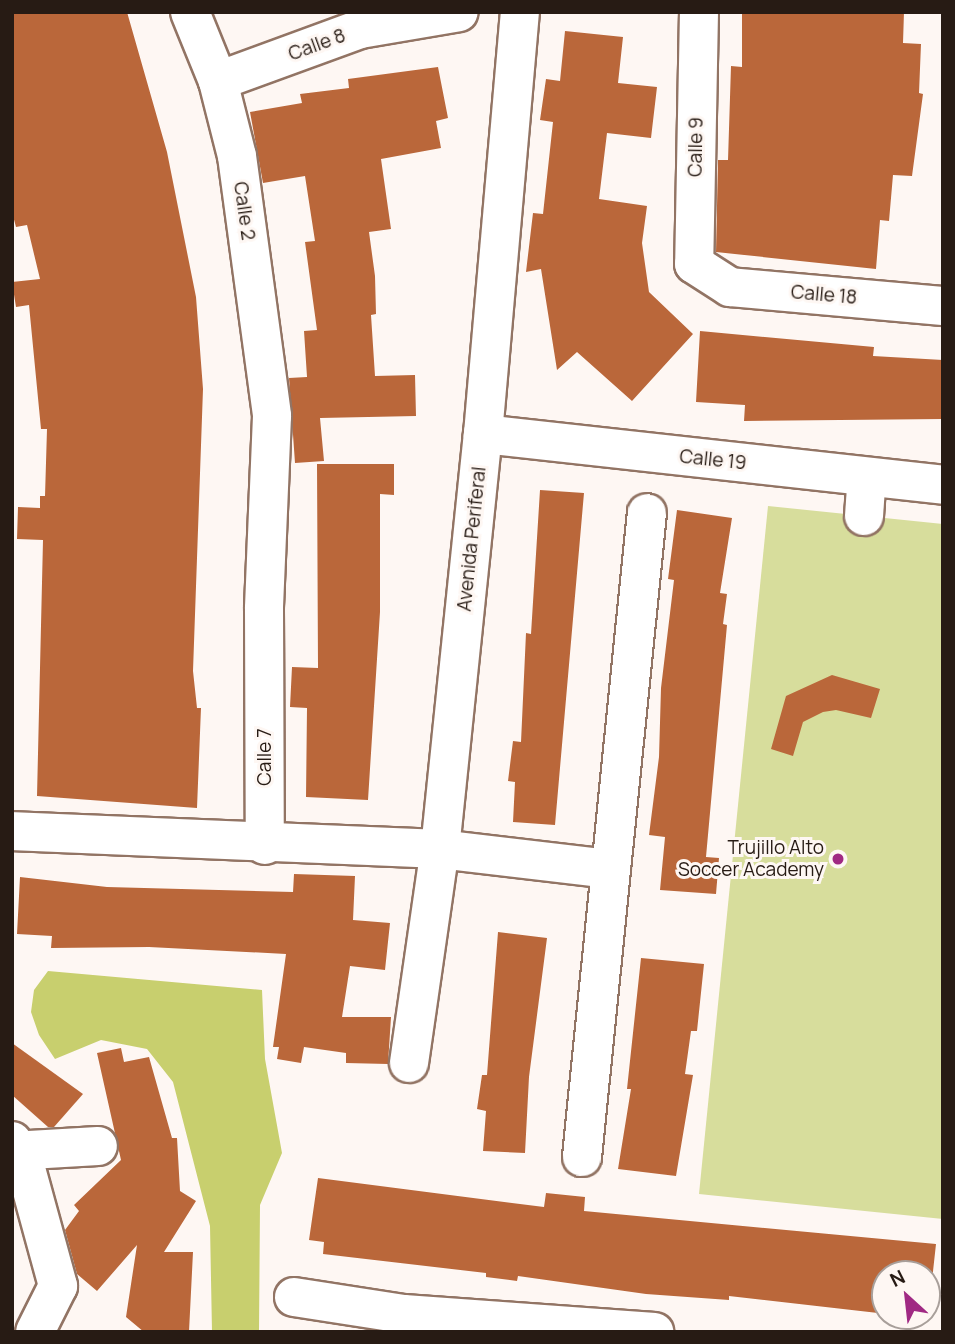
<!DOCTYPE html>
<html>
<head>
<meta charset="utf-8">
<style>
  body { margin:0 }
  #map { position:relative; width:955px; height:1344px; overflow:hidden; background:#fef7f3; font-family:Manrope,sans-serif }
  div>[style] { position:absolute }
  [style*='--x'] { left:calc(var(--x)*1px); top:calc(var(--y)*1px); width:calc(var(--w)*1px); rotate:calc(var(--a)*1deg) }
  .green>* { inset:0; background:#d7dd9c }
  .forest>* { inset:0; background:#c8cf6e }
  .building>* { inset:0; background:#ba673a }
  .roads { filter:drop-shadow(2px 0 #927464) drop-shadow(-2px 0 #927464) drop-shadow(0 2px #927464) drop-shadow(0 -2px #927464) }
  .minor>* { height:38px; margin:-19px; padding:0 19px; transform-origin:19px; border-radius:19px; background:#fff }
  .dots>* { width:19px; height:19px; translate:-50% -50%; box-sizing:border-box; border:4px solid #fef7f3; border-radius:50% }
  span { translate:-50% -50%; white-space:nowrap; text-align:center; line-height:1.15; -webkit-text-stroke:6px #fef7f3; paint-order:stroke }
  .street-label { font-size:19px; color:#271b14 }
  .poi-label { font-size:19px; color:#271b14 }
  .right { translate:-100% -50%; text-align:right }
  .frame { position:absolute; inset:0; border:14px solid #271b14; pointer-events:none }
  .north { position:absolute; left:871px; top:1260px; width:70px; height:70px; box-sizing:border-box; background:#fef7f3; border:2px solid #a89f9a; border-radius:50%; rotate:333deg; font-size:19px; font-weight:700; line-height:28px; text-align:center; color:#271b14 }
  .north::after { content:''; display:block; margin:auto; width:24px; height:32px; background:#a02983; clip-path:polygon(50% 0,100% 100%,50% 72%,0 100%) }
</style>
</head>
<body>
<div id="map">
  <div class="green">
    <div style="clip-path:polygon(768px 506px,943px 524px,943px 1219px,699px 1194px)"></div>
  </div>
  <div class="forest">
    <div style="clip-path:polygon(48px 971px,262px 990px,265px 1059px,282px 1153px,260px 1205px,259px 1332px,212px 1332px,210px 1226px,173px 1082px,147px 1049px,101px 1040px,55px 1059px,39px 1035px,31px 1012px,34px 990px)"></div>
  </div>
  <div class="building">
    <div style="clip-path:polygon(12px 12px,127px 12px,167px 152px,196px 297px,203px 389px,193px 671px,197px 708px,201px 708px,197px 808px,37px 796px,43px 540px,17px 539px,18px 507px,40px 508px,40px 496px,45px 496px,47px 429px,41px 429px,29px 305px,16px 307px,12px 282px,40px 279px,27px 225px,16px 227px,12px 212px)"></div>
    <div style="clip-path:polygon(742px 12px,904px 12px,903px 43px,921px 44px,919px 93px,923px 94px,912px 176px,893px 175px,889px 221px,880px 220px,876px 269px,716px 252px,718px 160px,728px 160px,731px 66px,742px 67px)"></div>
    <div style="clip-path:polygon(565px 31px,623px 37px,618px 83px,657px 87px,651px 138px,607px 133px,599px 199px,647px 206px,642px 243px,649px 292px,693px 334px,632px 401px,577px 352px,557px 370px,541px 269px,526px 272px,533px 213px,543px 214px,553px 122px,540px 120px,546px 79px,560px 81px)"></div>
    <div style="clip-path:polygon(438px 67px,448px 118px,436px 121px,441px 148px,381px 159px,391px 229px,369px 232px,375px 276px,376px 314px,371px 315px,375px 376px,415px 375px,416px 416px,320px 418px,324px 461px,295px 463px,289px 378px,307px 377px,304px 331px,317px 330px,305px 242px,315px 241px,305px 176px,263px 183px,250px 112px,302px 103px,300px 94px,349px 88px,348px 79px)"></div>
    <div style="clip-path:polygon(700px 331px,874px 347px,873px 356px,943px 360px,943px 419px,744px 421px,745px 405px,696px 402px)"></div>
    <div style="clip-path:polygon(317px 464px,394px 464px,394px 495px,380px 494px,380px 612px,368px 800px,306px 797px,307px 708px,290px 707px,292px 667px,318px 668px)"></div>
    <div style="clip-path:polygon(540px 490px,584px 493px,555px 825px,513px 822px,515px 782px,508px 781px,513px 741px,521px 742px,526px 633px,531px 634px)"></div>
    <div style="clip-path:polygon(677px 510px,732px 518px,720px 593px,727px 594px,723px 624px,727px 625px,706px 857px,719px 858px,716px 894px,660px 890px,665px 837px,649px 835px,659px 757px,661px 688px,674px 580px,668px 579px)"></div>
    <div style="clip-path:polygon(832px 675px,880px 689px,871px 718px,836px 710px,823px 712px,803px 722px,793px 756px,771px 749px,786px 696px)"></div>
    <div style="clip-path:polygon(294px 874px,355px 876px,353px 920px,390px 923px,385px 970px,350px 966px,342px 1017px,391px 1017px,388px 1064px,346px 1063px,346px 1053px,304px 1047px,301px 1063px,277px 1059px,279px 1047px,273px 1047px,286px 954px,149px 947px,51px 948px,52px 936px,17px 934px,20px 877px,107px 887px,293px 892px)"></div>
    <div style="clip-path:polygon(498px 932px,547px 938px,529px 1077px,525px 1153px,483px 1151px,486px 1111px,477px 1109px,482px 1075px,487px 1075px)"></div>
    <div style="clip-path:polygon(641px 958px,704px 964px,697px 1031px,691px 1031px,685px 1074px,693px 1075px,676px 1176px,618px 1169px,631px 1089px,627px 1089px)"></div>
    <div style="clip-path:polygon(12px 1043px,83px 1094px,54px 1127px,48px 1127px,12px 1095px)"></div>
    <div style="clip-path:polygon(121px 1048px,124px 1062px,149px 1057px,172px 1138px,177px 1138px,180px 1191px,196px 1201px,164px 1252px,193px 1252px,189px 1332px,144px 1332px,126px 1317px,137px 1245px,97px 1291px,77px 1274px,65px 1230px,79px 1211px,74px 1205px,121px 1160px,97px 1053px)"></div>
    <div style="clip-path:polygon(318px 1178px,544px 1207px,546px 1193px,585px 1197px,584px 1211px,936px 1244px,928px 1317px,918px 1316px,927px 1316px,927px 1274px,885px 1274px,885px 1312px,878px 1313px,729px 1296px,729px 1300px,646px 1294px,518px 1276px,517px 1281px,486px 1277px,486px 1273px,323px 1254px,324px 1242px,309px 1240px)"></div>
  </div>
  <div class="roads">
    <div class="minor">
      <div style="--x:190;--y:12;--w:74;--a:67.9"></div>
      <div style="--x:218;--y:81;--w:77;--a:75.8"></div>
      <div style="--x:237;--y:156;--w:262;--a:82.3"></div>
      <div style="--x:272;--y:416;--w:193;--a:92.4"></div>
      <div style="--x:264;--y:609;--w:236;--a:89.8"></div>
      <div style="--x:699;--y:12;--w:252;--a:91.1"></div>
      <div style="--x:694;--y:264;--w:43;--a:32.6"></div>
      <div style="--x:730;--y:287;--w:214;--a:5.1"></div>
      <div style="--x:218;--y:81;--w:151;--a:-20.1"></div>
      <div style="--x:360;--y:29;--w:100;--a:-9.7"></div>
      <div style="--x:483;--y:434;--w:463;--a:6.3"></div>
      <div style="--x:864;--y:516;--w:39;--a:-86"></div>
      <div style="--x:12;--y:831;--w:428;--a:2.4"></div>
      <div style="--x:440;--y:849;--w:172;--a:6.7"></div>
      <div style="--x:409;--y:1063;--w:216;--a:-81.8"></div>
      <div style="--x:440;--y:849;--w:417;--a:-84.1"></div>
      <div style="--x:483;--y:434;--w:424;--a:-85"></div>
      <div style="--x:12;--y:1141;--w:16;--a:52"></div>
      <div style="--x:22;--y:1154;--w:137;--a:74.7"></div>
      <div style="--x:58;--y:1286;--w:51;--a:116.6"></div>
      <div style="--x:12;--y:1151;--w:86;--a:-3.3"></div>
      <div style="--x:582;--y:1157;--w:647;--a:-84.24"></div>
      <div style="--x:294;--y:1297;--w:111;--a:8.8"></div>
      <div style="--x:404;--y:1314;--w:251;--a:4.1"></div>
    </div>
  </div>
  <div class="dots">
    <div style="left:838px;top:859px;background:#a02983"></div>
  </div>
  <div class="street-label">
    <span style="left:317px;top:45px;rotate:-20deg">Calle 8</span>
    <span style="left:696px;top:147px;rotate:-89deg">Calle 9</span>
    <span style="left:244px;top:211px;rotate:82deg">Calle 2</span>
    <span style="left:824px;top:295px;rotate:5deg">Calle 18</span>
    <span style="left:713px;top:460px;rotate:6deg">Calle 19</span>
    <span style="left:472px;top:539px;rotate:-84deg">Avenida Periferal</span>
    <span style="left:265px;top:757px;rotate:-90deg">Calle 7</span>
  </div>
  <div class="poi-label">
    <span class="right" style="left:824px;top:859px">Trujillo Alto<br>Soccer Academy</span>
  </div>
  <div class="frame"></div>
  <div class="north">N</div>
</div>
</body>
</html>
